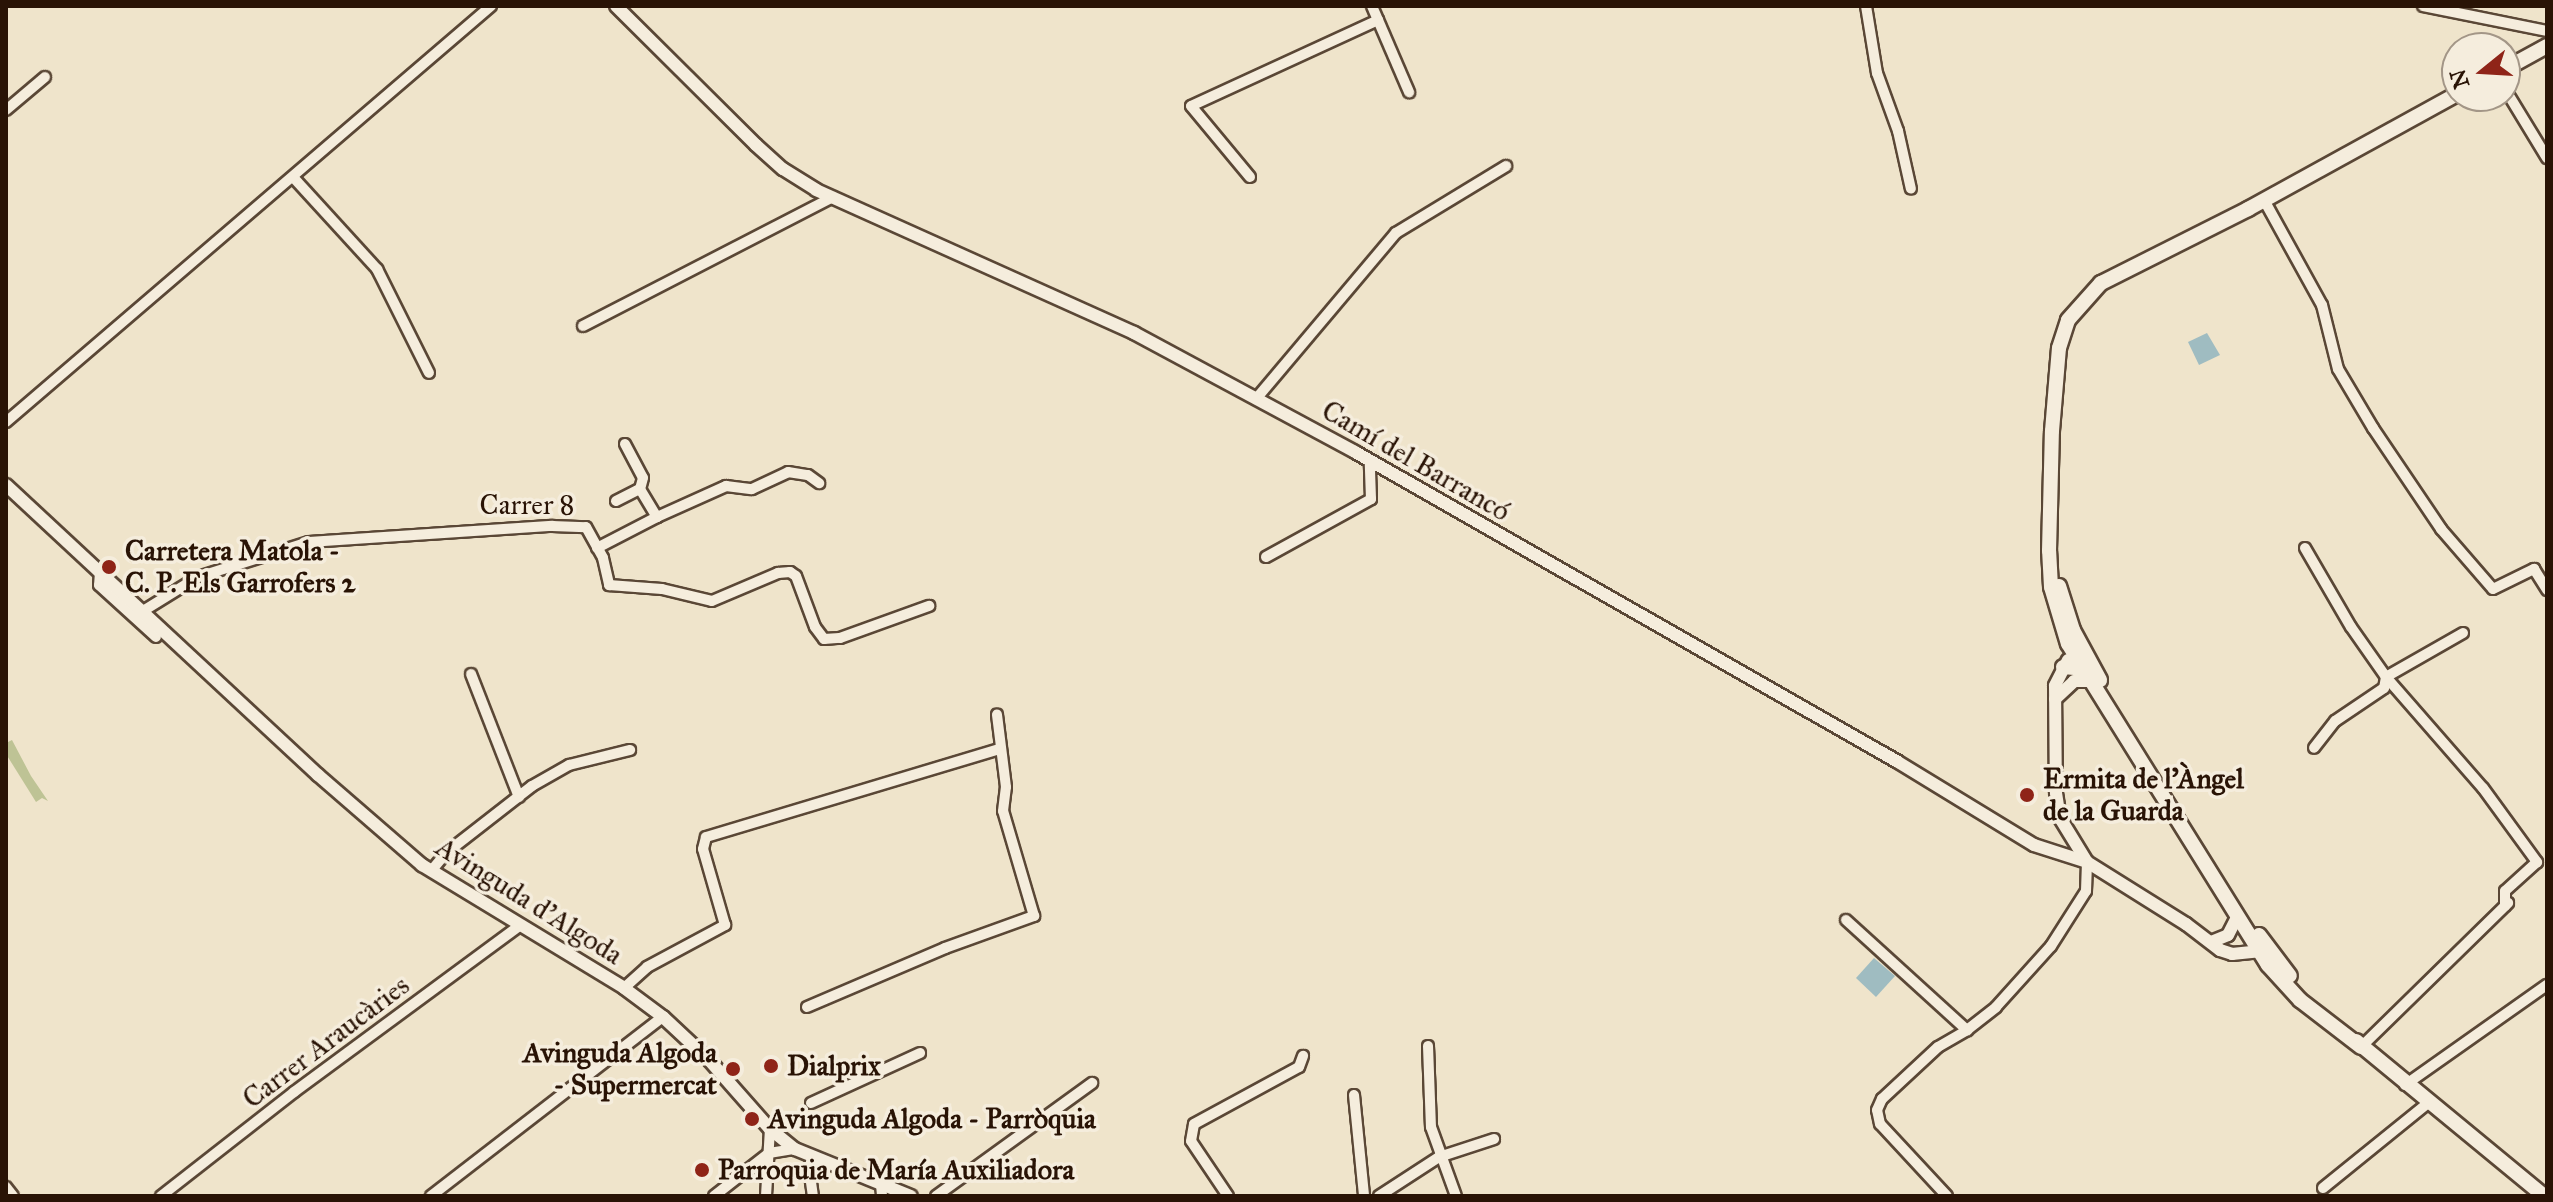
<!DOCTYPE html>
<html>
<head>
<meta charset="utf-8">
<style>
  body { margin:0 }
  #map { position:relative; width:2553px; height:1202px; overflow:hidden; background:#efe4cb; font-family:"IM FELL Great Primer",serif }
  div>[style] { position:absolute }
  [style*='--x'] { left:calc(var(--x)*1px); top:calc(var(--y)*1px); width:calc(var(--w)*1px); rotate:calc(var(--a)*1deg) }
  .green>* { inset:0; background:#bec395 }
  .water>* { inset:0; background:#9fbcc1 }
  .roads { filter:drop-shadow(2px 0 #5a4736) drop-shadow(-2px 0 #5a4736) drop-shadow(0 2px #5a4736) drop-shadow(0 -2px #5a4736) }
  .minor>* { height:10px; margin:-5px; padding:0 5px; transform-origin:5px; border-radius:5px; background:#f5eddd }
  .tertiary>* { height:12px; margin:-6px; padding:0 6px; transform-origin:6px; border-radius:6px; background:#f5eddd }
  .secondary>* { height:14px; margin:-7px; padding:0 7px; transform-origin:7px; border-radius:7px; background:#f5eddd }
  .dots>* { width:22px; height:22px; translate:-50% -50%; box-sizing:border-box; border:4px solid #f5eddd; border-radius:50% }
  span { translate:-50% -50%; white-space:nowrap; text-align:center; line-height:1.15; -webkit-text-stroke:7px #f5eddd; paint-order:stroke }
  .street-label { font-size:28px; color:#291305 }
  .poi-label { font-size:28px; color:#291305; font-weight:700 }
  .left { translate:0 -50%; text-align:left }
  .right { translate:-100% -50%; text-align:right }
  .frame { position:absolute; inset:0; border:8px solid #291305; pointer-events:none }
  .north { position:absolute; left:2441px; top:32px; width:80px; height:80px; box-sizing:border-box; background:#f5eddd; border:2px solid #a39687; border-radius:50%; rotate:252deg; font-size:22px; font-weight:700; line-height:32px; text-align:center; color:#291305 }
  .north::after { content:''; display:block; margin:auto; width:28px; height:36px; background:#8f2418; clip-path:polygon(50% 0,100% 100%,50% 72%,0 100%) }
</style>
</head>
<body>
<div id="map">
  <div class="green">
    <div style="clip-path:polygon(12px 740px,31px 776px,48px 801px,42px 798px,36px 802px,6px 754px,6px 743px)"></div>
  </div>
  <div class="water">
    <div style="clip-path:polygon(2207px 333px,2220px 355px,2199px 365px,2188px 342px)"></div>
    <div style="clip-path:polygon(1874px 958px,1895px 976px,1876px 997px,1856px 978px)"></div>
  </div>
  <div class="roads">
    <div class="minor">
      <div style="--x:1372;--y:6;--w:94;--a:66.7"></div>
      <div style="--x:1866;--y:6;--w:68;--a:80.7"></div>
      <div style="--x:1877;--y:73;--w:62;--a:70.1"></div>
      <div style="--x:1898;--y:131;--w:59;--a:77.4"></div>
      <div style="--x:2423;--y:6;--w:126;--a:11.4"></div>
      <div style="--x:2505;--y:89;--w:81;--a:58.7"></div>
      <div style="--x:6;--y:110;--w:51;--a:-40.2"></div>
      <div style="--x:293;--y:177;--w:125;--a:47.6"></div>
      <div style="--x:377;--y:269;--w:116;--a:63.4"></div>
      <div style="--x:1250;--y:177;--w:92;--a:-129.7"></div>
      <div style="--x:1191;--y:106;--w:206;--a:-24.7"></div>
      <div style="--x:2264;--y:200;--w:120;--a:61.1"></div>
      <div style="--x:2322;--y:305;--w:66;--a:76"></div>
      <div style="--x:2338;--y:369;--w:69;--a:59.3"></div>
      <div style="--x:2373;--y:428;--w:122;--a:56"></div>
      <div style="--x:2441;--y:529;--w:79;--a:49.1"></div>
      <div style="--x:2493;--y:589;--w:46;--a:-26"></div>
      <div style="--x:2534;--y:569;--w:25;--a:58"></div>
      <div style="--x:583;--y:326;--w:281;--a:-27.3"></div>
      <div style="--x:1256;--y:399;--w:217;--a:-49.9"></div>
      <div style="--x:1396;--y:233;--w:129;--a:-31.3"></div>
      <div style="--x:6;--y:422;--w:639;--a:-40.62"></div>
      <div style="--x:625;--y:444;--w:38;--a:62"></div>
      <div style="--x:643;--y:478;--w:11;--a:105"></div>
      <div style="--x:640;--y:489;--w:33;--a:59"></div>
      <div style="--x:657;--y:517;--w:76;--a:-24.2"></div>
      <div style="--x:726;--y:486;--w:26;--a:7"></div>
      <div style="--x:752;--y:489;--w:40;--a:-25"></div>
      <div style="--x:788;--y:472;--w:20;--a:9"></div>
      <div style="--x:808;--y:475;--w:14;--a:36"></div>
      <div style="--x:616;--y:501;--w:27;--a:-27"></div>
      <div style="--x:597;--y:548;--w:68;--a:-27.3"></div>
      <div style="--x:2305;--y:548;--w:91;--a:59.8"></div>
      <div style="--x:2351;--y:627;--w:61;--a:55"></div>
      <div style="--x:2386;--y:677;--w:11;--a:100"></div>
      <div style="--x:2384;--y:688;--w:59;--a:146"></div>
      <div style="--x:2335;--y:721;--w:34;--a:128"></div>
      <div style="--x:1266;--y:557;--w:120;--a:-28.9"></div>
      <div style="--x:1371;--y:499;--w:38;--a:-92"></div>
      <div style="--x:100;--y:572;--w:13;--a:94"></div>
      <div style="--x:99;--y:585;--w:77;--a:42.4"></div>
      <div style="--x:143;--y:611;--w:65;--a:-31.7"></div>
      <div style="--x:198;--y:577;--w:116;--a:-17.5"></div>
      <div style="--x:309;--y:542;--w:244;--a:-3.8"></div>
      <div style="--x:552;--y:526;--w:34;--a:2"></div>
      <div style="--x:586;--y:527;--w:35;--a:61"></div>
      <div style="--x:603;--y:558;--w:28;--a:77"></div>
      <div style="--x:609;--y:585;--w:53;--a:4.3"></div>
      <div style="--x:662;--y:589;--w:51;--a:13.5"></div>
      <div style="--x:712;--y:601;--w:72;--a:-23"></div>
      <div style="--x:778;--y:573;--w:12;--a:-5"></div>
      <div style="--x:790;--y:572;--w:7;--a:34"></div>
      <div style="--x:796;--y:576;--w:54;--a:69.6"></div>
      <div style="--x:815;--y:627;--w:15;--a:53"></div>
      <div style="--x:824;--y:639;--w:16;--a:-4"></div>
      <div style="--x:840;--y:638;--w:95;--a:-19.8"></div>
      <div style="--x:2463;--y:633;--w:89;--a:150.3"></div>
      <div style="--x:2386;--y:677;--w:147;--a:48.9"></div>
      <div style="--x:2483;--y:788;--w:92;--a:53.9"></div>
      <div style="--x:2537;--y:862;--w:43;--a:137.8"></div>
      <div style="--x:2505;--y:891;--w:15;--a:90"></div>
      <div style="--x:471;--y:674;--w:132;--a:68.7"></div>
      <div style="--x:431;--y:871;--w:23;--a:-50"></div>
      <div style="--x:446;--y:853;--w:109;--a:-37.9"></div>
      <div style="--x:532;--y:786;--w:43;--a:-29.6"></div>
      <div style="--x:569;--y:765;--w:63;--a:-13.8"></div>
      <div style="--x:1846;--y:920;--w:164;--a:42.3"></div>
      <div style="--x:624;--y:988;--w:31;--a:-42"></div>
      <div style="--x:647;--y:967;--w:89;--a:-28.3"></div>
      <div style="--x:725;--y:925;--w:79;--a:-106.1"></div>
      <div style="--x:703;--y:849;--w:12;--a:-76"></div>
      <div style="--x:706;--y:837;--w:307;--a:-16.7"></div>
      <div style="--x:807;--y:1007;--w:150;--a:-23.1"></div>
      <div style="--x:945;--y:948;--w:95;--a:-19.8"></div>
      <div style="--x:1034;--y:916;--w:109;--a:-106.4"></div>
      <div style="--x:1003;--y:811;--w:24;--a:-83"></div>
      <div style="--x:1006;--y:787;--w:73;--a:-97.1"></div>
      <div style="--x:1428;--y:1046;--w:81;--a:87.9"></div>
      <div style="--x:1431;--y:1127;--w:73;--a:70.1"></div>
      <div style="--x:2361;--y:1047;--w:206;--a:-44.4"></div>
      <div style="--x:2405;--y:1085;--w:174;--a:-35.2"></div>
      <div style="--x:1354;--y:1095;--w:101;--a:84.3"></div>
      <div style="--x:811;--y:1103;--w:120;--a:-24.6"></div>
      <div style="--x:813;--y:1156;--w:13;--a:108"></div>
      <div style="--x:809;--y:1168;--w:28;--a:82"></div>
      <div style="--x:881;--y:1184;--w:12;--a:85"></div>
      <div style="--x:6;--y:1187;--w:11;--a:52"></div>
      <div style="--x:2323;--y:1188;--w:135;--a:-39"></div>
      <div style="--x:161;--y:1196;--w:169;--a:-38"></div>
      <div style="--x:294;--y:1092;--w:280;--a:-36.4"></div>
      <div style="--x:431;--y:1196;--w:293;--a:-37.7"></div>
      <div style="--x:714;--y:1196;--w:70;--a:-38"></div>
      <div style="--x:769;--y:1153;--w:26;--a:-9"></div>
      <div style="--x:766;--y:1196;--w:67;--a:-86.6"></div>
      <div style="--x:936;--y:1196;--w:193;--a:-35.9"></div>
      <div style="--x:1228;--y:1196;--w:66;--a:-123.9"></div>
      <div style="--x:1191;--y:1141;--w:17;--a:-80"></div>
      <div style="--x:1194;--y:1124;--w:119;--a:-28.5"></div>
      <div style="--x:1299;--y:1067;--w:12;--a:-70"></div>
      <div style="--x:1379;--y:1196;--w:72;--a:-33"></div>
      <div style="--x:1439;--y:1157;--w:58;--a:-18.1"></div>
      <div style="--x:1947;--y:1196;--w:98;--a:-132.9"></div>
      <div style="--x:1880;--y:1124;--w:14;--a:-102"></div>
      <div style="--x:1877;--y:1110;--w:12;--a:-66"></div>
      <div style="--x:1882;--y:1099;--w:76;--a:-42.9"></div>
      <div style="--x:1938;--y:1047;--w:34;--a:-30"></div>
      <div style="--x:1967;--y:1030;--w:37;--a:-38"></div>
      <div style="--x:1996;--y:1007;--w:82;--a:-48"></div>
      <div style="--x:2051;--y:946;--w:65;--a:-57.5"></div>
      <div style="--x:2086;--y:891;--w:29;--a:-88"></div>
    </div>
    <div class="tertiary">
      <div style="--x:616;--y:6;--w:197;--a:44.8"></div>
      <div style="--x:756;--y:145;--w:36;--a:42"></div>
      <div style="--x:783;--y:169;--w:39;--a:32"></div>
      <div style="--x:816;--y:190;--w:349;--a:24.2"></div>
      <div style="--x:1134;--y:333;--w:251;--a:28.3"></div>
      <div style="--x:1355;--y:452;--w:625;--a:29.72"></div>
      <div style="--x:1898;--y:762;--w:159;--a:31.4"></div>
      <div style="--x:2034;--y:845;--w:56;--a:17.8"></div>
      <div style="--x:2087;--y:862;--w:117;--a:32.1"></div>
      <div style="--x:2186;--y:924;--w:43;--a:37.4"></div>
      <div style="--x:2220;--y:950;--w:13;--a:18"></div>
      <div style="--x:2232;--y:954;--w:27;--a:-6"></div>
      <div style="--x:6;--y:485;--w:426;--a:42.9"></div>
      <div style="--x:318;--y:775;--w:138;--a:40.9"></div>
      <div style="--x:422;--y:865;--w:237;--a:31.3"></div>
      <div style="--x:624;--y:988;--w:49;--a:36.6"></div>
      <div style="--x:663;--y:1017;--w:64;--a:43.1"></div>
      <div style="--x:710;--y:1061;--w:91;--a:48.6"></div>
      <div style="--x:770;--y:1129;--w:32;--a:39"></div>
      <div style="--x:795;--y:1149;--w:125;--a:22.1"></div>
      <div style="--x:2068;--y:660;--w:29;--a:117"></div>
      <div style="--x:2055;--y:686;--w:107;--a:89.5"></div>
      <div style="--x:2056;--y:793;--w:25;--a:81"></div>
      <div style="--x:2060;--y:818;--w:52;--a:58.5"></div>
      <div style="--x:2055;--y:699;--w:26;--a:-43"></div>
      <div style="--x:2074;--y:681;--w:16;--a:0"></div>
      <div style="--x:2211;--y:942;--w:18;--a:-22"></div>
      <div style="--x:2228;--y:935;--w:20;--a:-63"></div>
    </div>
    <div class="secondary">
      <div style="--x:2505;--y:69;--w:48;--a:-28.7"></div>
      <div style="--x:2059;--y:586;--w:46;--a:72.3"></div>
      <div style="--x:2073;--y:630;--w:57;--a:61.6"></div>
      <div style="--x:2063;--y:667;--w:23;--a:5"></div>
      <div style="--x:2259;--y:935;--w:51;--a:52.9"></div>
      <div style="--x:2356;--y:1041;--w:244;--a:39.5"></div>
      <div style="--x:2361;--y:1047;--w:77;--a:-142.4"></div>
      <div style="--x:2300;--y:1000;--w:47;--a:-132.4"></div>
      <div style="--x:2268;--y:965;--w:378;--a:-121.9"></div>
      <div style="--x:2068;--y:644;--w:59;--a:-106.6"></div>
      <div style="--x:2051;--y:587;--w:36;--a:-93"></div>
      <div style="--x:2049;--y:551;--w:120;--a:-88.6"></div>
      <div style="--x:2052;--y:431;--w:83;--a:-85.2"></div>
      <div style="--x:2059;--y:348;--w:29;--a:-72"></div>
      <div style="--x:2068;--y:320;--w:50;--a:-48.3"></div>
      <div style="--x:2101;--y:283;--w:165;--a:-26.7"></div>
      <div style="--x:2248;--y:209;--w:239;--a:-28.8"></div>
    </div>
  </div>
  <div class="dots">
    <div style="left:109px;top:567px;background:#8f2418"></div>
    <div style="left:2027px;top:795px;background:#8f2418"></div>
    <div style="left:771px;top:1066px;background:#8f2418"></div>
    <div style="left:733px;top:1069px;background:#8f2418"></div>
    <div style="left:752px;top:1119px;background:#8f2418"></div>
    <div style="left:702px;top:1170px;background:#8f2418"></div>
  </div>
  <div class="street-label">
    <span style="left:1416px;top:461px;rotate:30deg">Camí del Barrancó</span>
    <span style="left:527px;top:505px">Carrer 8</span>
    <span style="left:529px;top:901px;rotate:32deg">Avinguda d'Algoda</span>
    <span style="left:326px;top:1042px;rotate:-37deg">Carrer Araucàries</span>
  </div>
  <div class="poi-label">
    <span class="left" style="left:125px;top:567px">Carretera Matola -<br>C. P. Els Garrofers 2</span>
    <span class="left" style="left:2043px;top:795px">Ermita de l'Àngel<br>de la Guarda</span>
    <span class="right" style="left:717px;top:1069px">Avinguda Algoda<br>- Supermercat</span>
    <span class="left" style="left:787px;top:1066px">Dialprix</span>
    <span class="left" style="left:768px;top:1119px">Avinguda Algoda - Parròquia</span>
    <span class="left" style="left:718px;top:1170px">Parroquia de María Auxiliadora</span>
  </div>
  <div class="frame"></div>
  <div class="north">N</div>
</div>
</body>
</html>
